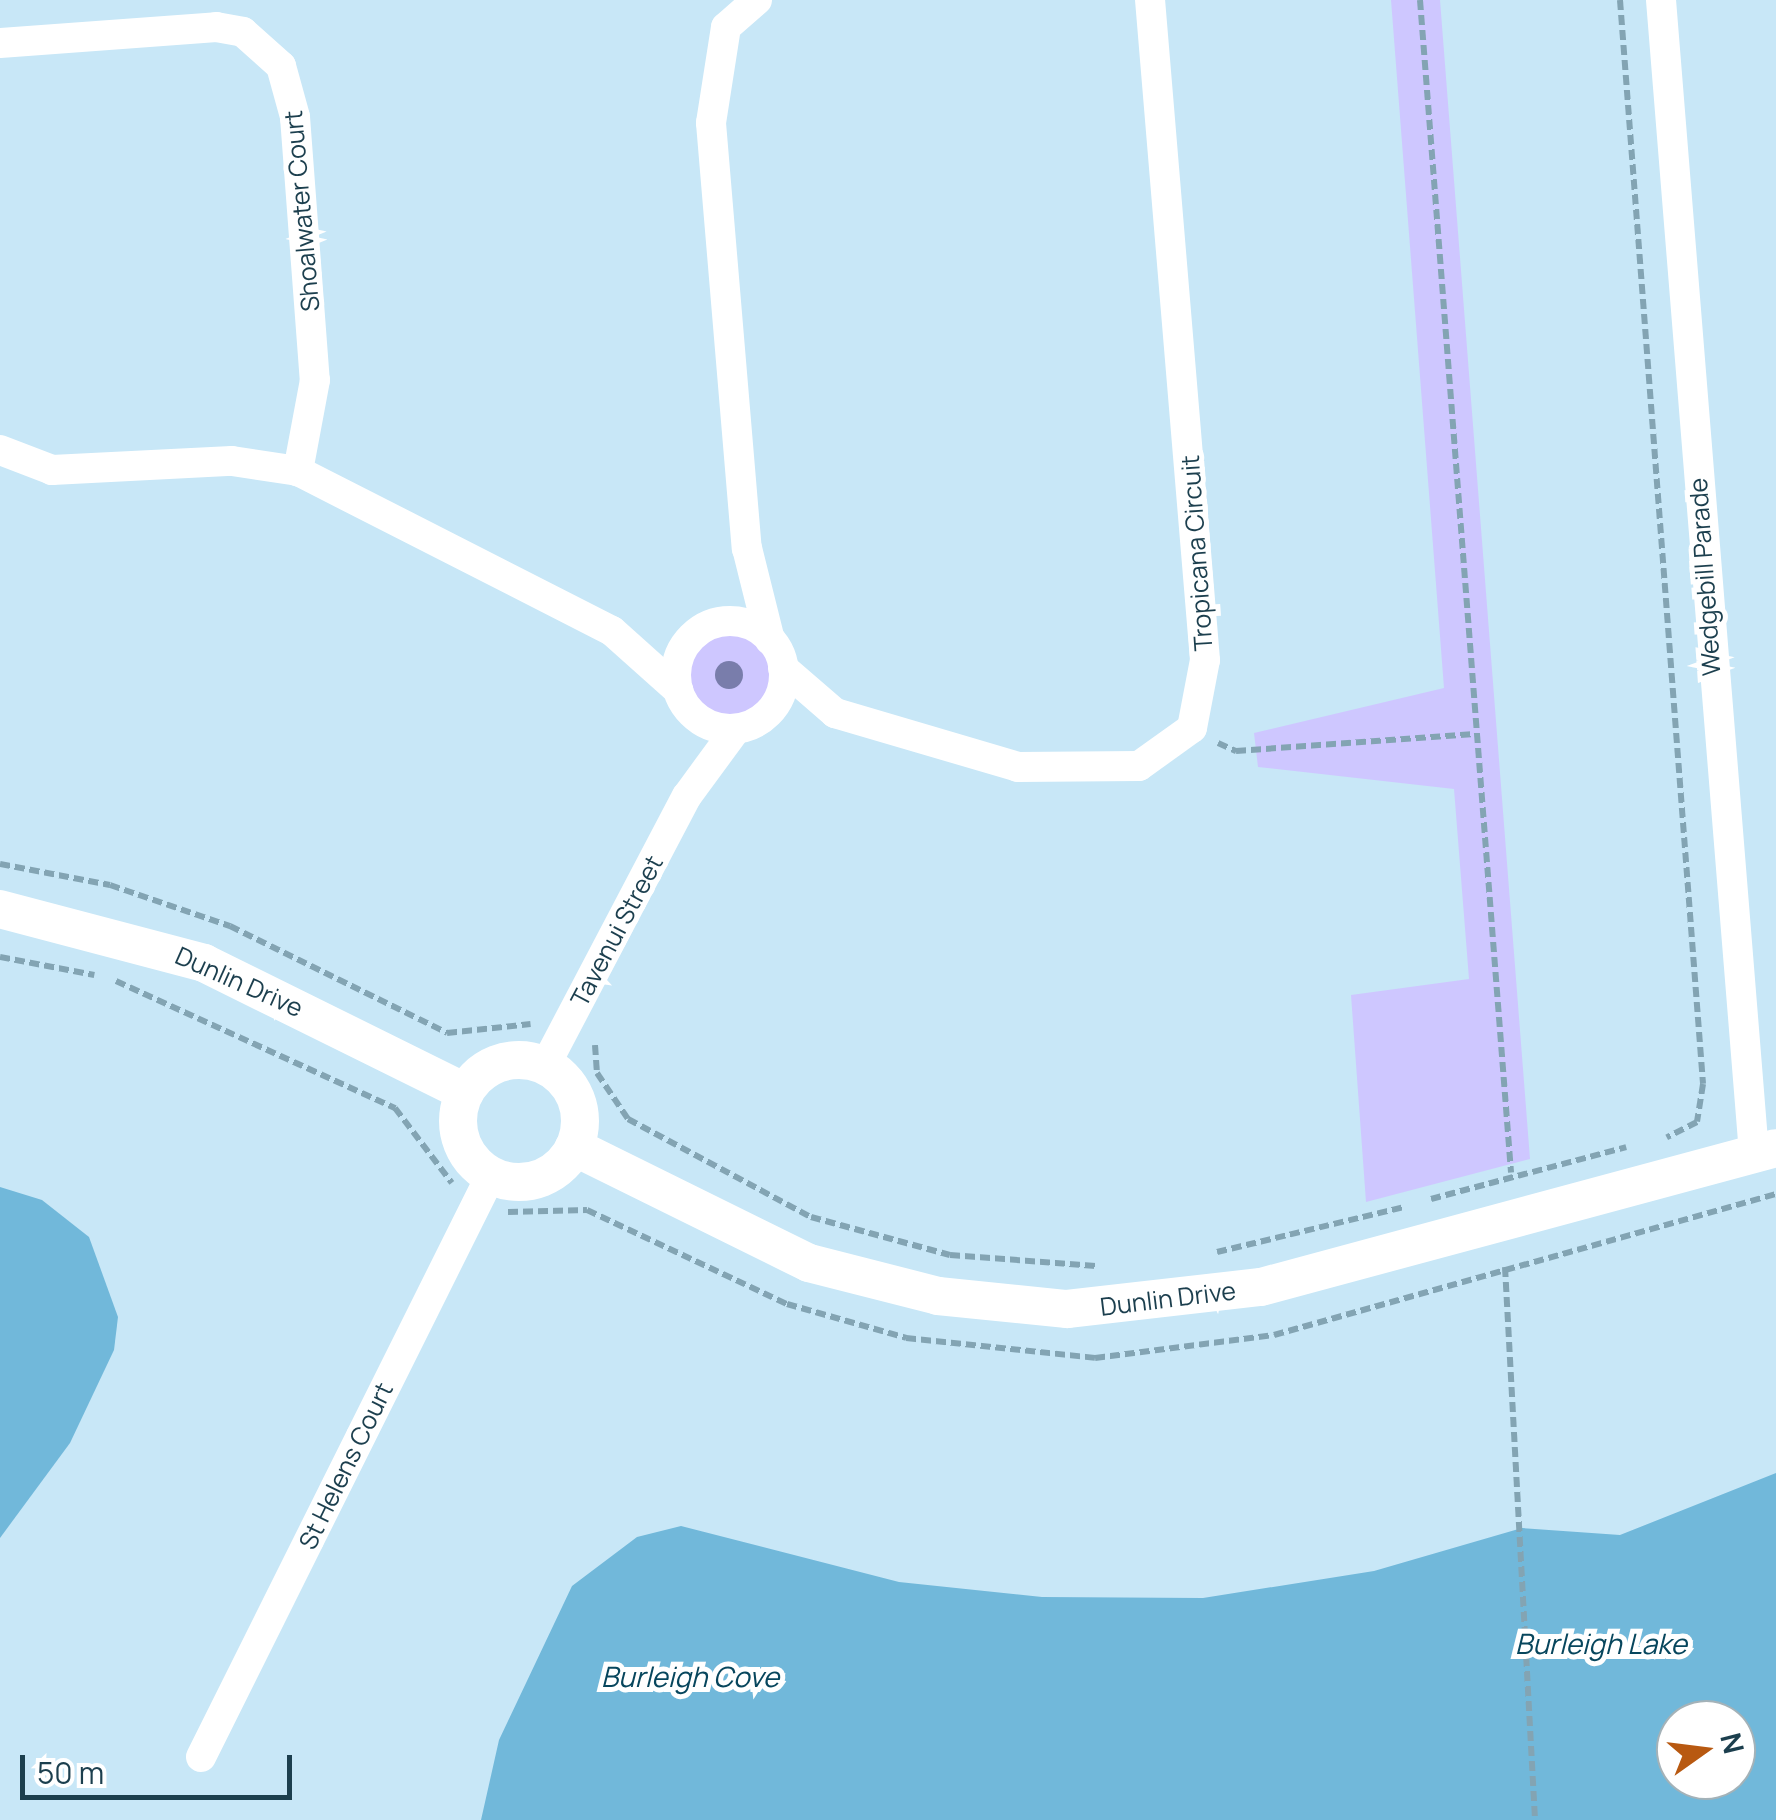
<!DOCTYPE html>
<html>
<head>
<meta charset="utf-8">
<style>
  body { margin:0 }
  #map { position:relative; width:1776px; height:1820px; overflow:hidden; background:#c8e7f7; font-family:Manrope,sans-serif }
  div>[style] { position:absolute }
  [style*='--x'] { left:calc(var(--x)*1px); top:calc(var(--y)*1px); width:calc(var(--w)*1px); rotate:calc(var(--a)*1deg) }
  .green>* { inset:0; background:#cec7ff }
  .round { border-radius:50% }
  .water>* { inset:0; background:#71b8da }
  .path>* { height:6px; margin-top:-3px; transform-origin:0; background:repeating-linear-gradient(90deg,#83a4b3 0 10px,transparent 0 15px) }
  .minor>* { height:30px; margin:-15px; padding:0 15px; transform-origin:15px; border-radius:15px; background:#fff }
  .minor>.ring { margin:-15px; padding:0; box-sizing:content-box; background:none; border:30px solid #fff; border-radius:50% }
  .tertiary>* { height:38px; margin:-19px; padding:0 19px; transform-origin:19px; border-radius:19px; background:#fff }
  .tertiary>.ring { margin:-19px; padding:0; box-sizing:content-box; background:none; border:38px solid #fff; border-radius:50% }
  .trees>* { width:28px; height:28px; margin:-14px; border-radius:50%; background:#797dab }
  span { translate:-50% -50%; white-space:nowrap; text-align:center; line-height:1.15; -webkit-text-stroke:10px #fff; paint-order:stroke }
  .street-label { font-size:25px; color:#1c3f4e }
  .water-label { font-size:28px; color:#07465d; font-style:italic }
  .north { position:absolute; left:1656px; top:1700px; width:100px; height:100px; box-sizing:border-box; background:#fff; border:2px solid #a4b2b8; border-radius:50%; rotate:76deg; font-size:28px; font-weight:700; line-height:40px; text-align:center; color:#1c3f4e }
  .north::after { content:''; display:block; margin:auto; width:35px; height:45px; background:#b85911; clip-path:polygon(50% 0,100% 100%,50% 72%,0 100%) }
  .scale { position:absolute; left:20px; top:1755px; width:272px; height:45px; box-sizing:border-box; border:5px solid #1c3f4e; border-top:0; padding-left:12px; font-size:30px; line-height:35px; white-space:nowrap; color:#1c3f4e; -webkit-text-stroke:8px #fff; paint-order:stroke }
</style>
</head>
<body>
<div id="map">
  <div class="green">
    <div style="clip-path:polygon(1391px 0,1440px 0,1530px 1159px,1366px 1202px,1351px 995px,1469px 979px,1454px 789px,1258px 767px,1254px 733px,1444px 688px)"></div>
    <div class="round" style="left:687px;top:632px;width:84px;height:84px"></div>
  </div>
  <div class="water">
    <div style="clip-path:polygon(0 1187px,42px 1200px,89px 1237px,118px 1317px,114px 1350px,70px 1443px,0 1538px)"></div>
    <div style="clip-path:polygon(evenodd,1776px 1473px,1776px 1820px,481px 1820px,499px 1740px,572px 1586px,637px 1537px,681px 1526px,899px 1582px,1042px 1597px,1203px 1598px,1374px 1571px,1522px 1528px,1620px 1535px,1776px 1473px,1676px 1720px,1736px 1720px,1736px 1780px,1676px 1780px,1676px 1720px)"></div>
  </div>
  <div class="path">
    <div style="--x:1420;--y:0;--w:1176;--a:85.56"></div>
    <div style="--x:1620;--y:0;--w:1087;--a:85.62"></div>
    <div style="--x:1703;--y:1084;--w:38;--a:99"></div>
    <div style="--x:1697;--y:1122;--w:34;--a:153"></div>
    <div style="--x:1218;--y:743;--w:20;--a:24"></div>
    <div style="--x:1236;--y:751;--w:239;--a:-4.1"></div>
    <div style="--x:0;--y:864;--w:112;--a:10.8"></div>
    <div style="--x:110;--y:885;--w:127;--a:18.9"></div>
    <div style="--x:230;--y:926;--w:242;--a:26.2"></div>
    <div style="--x:447;--y:1033;--w:84;--a:-6.1"></div>
    <div style="--x:0;--y:957;--w:96;--a:10.8"></div>
    <div style="--x:116;--y:981;--w:307;--a:24.5"></div>
    <div style="--x:395;--y:1108;--w:94;--a:52.8"></div>
    <div style="--x:595;--y:1045;--w:28;--a:86"></div>
    <div style="--x:597;--y:1073;--w:55;--a:56"></div>
    <div style="--x:628;--y:1119;--w:208;--a:28.2"></div>
    <div style="--x:811;--y:1217;--w:144;--a:15.3"></div>
    <div style="--x:950;--y:1255;--w:146;--a:4.3"></div>
    <div style="--x:1431;--y:1199;--w:202;--a:-14.9"></div>
    <div style="--x:508;--y:1212;--w:79;--a:-1.5"></div>
    <div style="--x:587;--y:1210;--w:221;--a:25.2"></div>
    <div style="--x:787;--y:1304;--w:124;--a:15.9"></div>
    <div style="--x:906;--y:1338;--w:190;--a:6"></div>
    <div style="--x:1095;--y:1358;--w:180;--a:-7.3"></div>
    <div style="--x:1274;--y:1335;--w:521;--a:-15.69"></div>
    <div style="--x:1217;--y:1252;--w:192;--a:-13.5"></div>
    <div style="--x:1505;--y:1267;--w:554;--a:86.89"></div>
  </div>
  <div class="minor">
    <div style="--x:757;--y:0;--w:41;--a:138.9"></div>
    <div style="--x:726;--y:27;--w:97;--a:98.9"></div>
    <div style="--x:711;--y:123;--w:427;--a:85.2"></div>
    <div style="--x:747;--y:548;--w:95;--a:76"></div>
    <div style="--x:1661;--y:0;--w:1158;--a:85.39"></div>
    <div style="--x:0;--y:43;--w:217;--a:-4.2"></div>
    <div style="--x:216;--y:27;--w:27;--a:10"></div>
    <div style="--x:243;--y:32;--w:51;--a:41.8"></div>
    <div style="--x:281;--y:66;--w:53;--a:74.6"></div>
    <div style="--x:295;--y:117;--w:264;--a:85.7"></div>
    <div style="--x:315;--y:380;--w:93;--a:100.6"></div>
    <div style="--x:0;--y:450;--w:56;--a:21"></div>
    <div style="--x:52;--y:470;--w:180;--a:-2.9"></div>
    <div style="--x:232;--y:461;--w:67;--a:8.6"></div>
    <div style="--x:298;--y:471;--w:352;--a:27"></div>
    <div style="--x:612;--y:631;--w:89;--a:41.8"></div>
    <div class="ring" style="left:676px;top:621px;width:78px;height:78px"></div>
    <div style="--x:783;--y:668;--w:69;--a:40.9"></div>
    <div style="--x:835;--y:713;--w:191;--a:16.4"></div>
    <div style="--x:1018;--y:767;--w:121;--a:-0.5"></div>
    <div style="--x:1139;--y:766;--w:65;--a:-35.6"></div>
    <div style="--x:1192;--y:728;--w:69;--a:-79.2"></div>
    <div style="--x:1205;--y:660;--w:662;--a:-94.76"></div>
    <div style="--x:545;--y:1066;--w:305;--a:-62.3"></div>
    <div style="--x:687;--y:796;--w:83;--a:-53.8"></div>
    <div style="--x:201;--y:1757;--w:650;--a:-63.51"></div>
  </div>
  <div class="tertiary">
    <div style="--x:0;--y:909;--w:211;--a:14.8"></div>
    <div style="--x:204;--y:963;--w:291;--a:26.3"></div>
    <div class="ring" style="left:458px;top:1060px;width:84px;height:84px"></div>
    <div style="--x:574;--y:1147;--w:262;--a:26.3"></div>
    <div style="--x:809;--y:1263;--w:133;--a:14.3"></div>
    <div style="--x:938;--y:1296;--w:130;--a:5.8"></div>
    <div style="--x:1067;--y:1309;--w:195;--a:-6.5"></div>
    <div style="--x:1261;--y:1287;--w:533;--a:-15.1"></div>
  </div>
  <div class="trees">
    <div style="left:729px;top:675px"></div>
  </div>
  <div class="street-label">
    <span style="left:302px;top:211px;rotate:-95deg">Shoalwater Court</span>
    <span style="left:1197px;top:553px;rotate:-94deg">Tropicana Circuit</span>
    <span style="left:1705px;top:577px;rotate:-94deg">Wedgebill Parade</span>
    <span style="left:617px;top:931px;rotate:-62deg">Tavenui Street</span>
    <span style="left:239px;top:982px;rotate:24deg">Dunlin Drive</span>
    <span style="left:1168px;top:1299px;rotate:-7deg">Dunlin Drive</span>
    <span style="left:346px;top:1466px;rotate:-64deg">St Helens Court</span>
  </div>
  <div class="water-label">
    <span style="left:1601px;top:1643px">Burleigh Lake</span>
    <span style="left:690px;top:1676px">Burleigh Cove</span>
  </div>
  <div class="north">N</div>
  <div class="scale">50 m</div>
</div>
</body>
</html>
